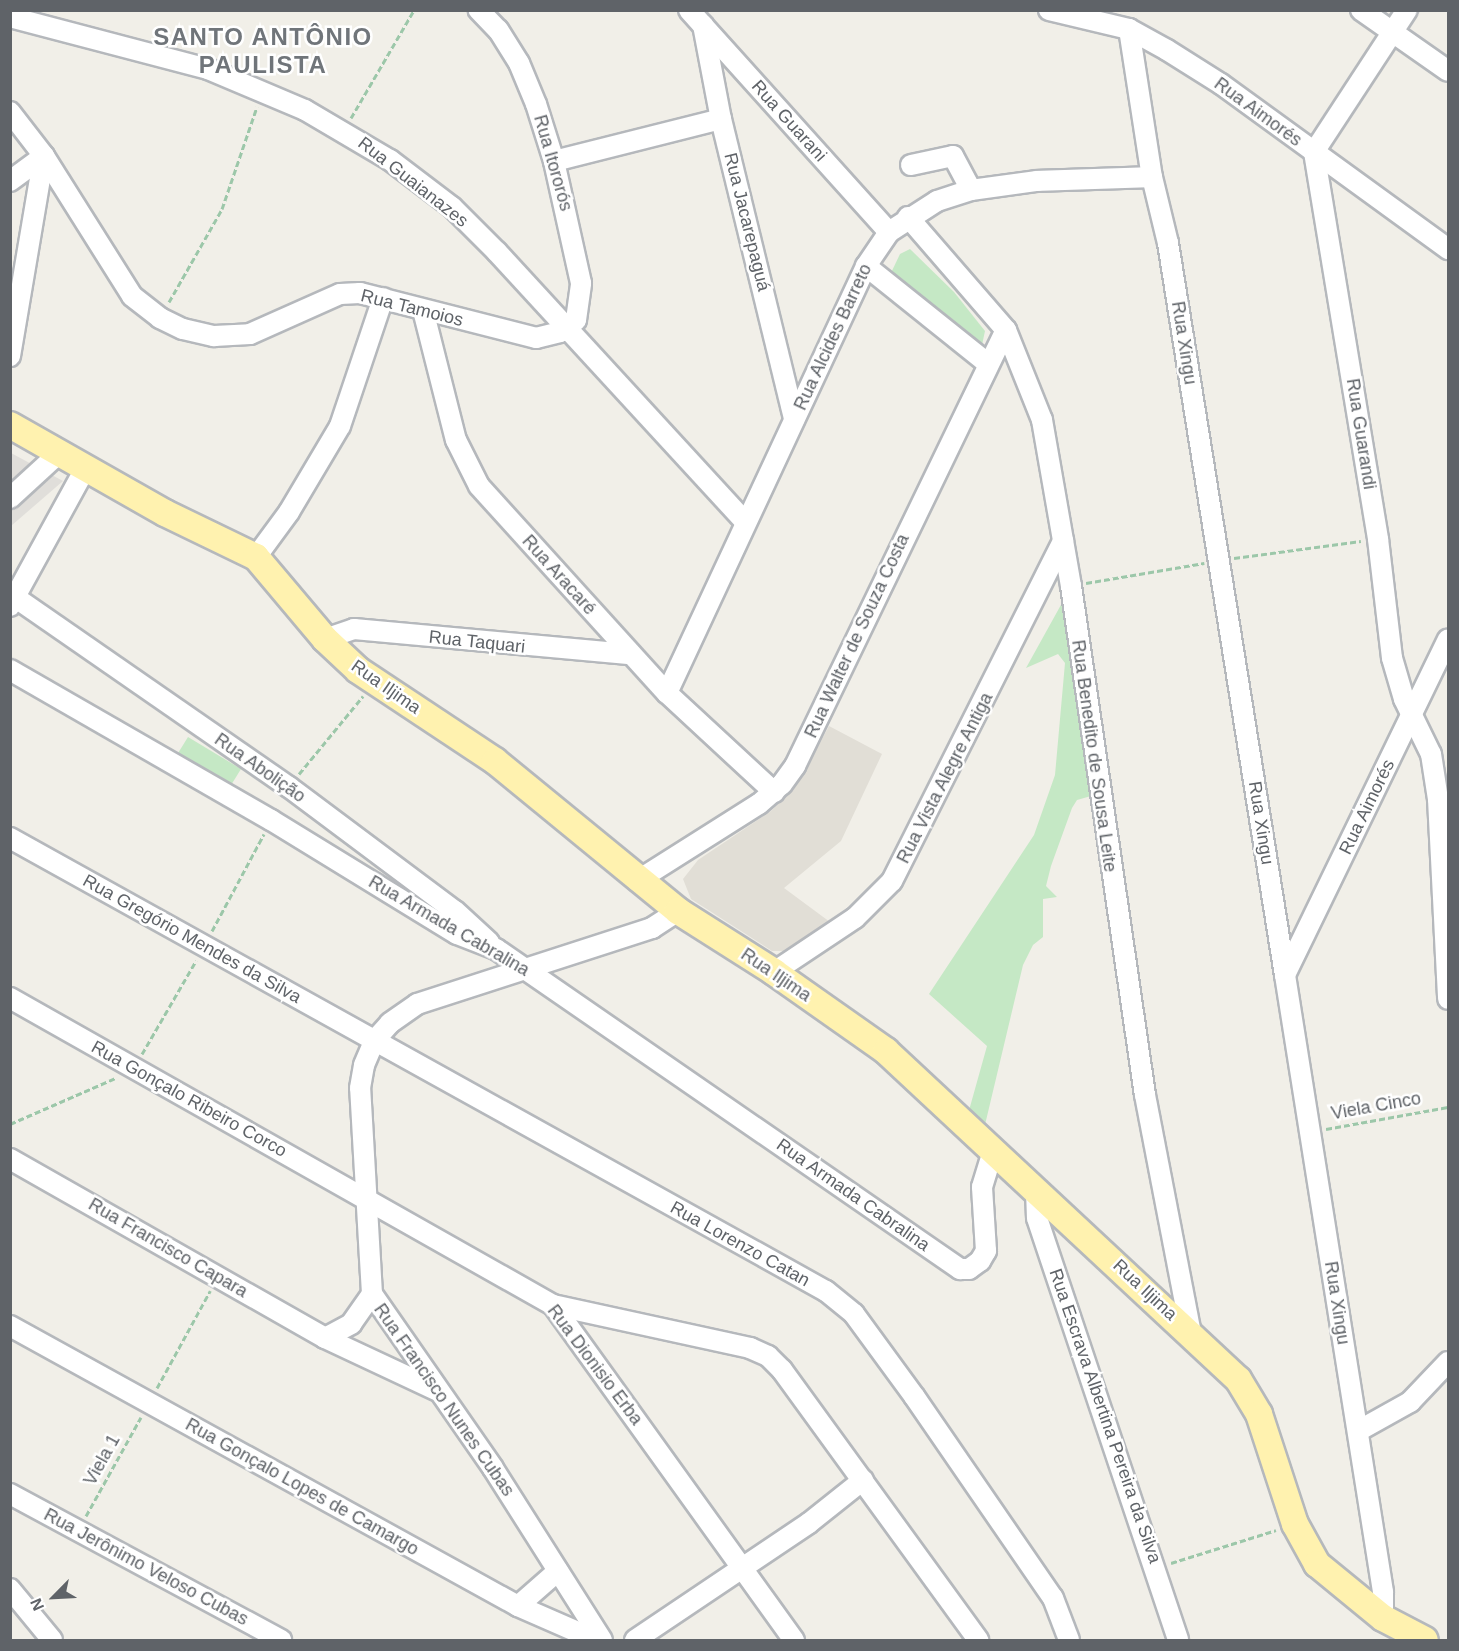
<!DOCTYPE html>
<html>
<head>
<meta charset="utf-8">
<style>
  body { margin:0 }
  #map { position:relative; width:1459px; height:1651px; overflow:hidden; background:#f1efe8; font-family:Helvetica,sans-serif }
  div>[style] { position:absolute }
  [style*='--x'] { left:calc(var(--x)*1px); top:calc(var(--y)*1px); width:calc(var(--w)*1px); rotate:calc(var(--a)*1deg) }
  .industrial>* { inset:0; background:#e0deda }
  .education>* { inset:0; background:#e1ded6 }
  .green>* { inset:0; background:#c5e8c5 }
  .path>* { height:3px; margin-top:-1.5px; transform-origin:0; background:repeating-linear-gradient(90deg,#9cc7a9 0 6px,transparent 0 9px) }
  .roads { filter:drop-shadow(2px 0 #b5b8bc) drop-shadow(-2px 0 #b5b8bc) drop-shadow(0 2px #b5b8bc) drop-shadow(0 -2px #b5b8bc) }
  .minor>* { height:20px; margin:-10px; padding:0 10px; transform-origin:10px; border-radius:10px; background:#fff }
  .major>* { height:26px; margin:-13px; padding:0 13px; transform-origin:13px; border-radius:13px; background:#fff2af }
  span { translate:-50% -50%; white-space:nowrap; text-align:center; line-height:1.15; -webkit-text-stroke:5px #fff; paint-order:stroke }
  .street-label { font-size:18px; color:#5f6368 }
  .district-label { font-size:24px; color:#70757a; font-weight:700; letter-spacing:1.5px }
  .frame { position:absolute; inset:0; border:12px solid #5f6368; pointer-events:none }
  .north { position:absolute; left:24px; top:1567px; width:60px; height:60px; -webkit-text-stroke:4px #fff; paint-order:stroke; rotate:246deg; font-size:16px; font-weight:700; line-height:24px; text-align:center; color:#5f6368 }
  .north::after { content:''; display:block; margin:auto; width:21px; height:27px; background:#5f6368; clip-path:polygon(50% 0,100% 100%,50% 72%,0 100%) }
</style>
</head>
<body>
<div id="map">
  <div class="industrial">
    <div style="clip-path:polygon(11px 453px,63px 481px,11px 526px)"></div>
  </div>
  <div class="education">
    <div style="clip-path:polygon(829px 726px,882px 754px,841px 841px,784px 888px,830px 922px,788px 951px,772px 951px,691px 899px,683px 879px,698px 860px,771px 811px,788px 795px,803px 775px)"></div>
  </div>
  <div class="green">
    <div style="clip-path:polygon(910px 249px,954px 292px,985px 331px,982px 345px,890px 275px,900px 254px)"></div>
    <div style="clip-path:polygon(1062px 603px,1091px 796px,1077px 800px,1072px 808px,1051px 866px,1046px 886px,1057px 897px,1043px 899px,1043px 937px,1033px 945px,1023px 965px,984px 1129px,968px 1114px,987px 1046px,929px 994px,1034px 835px,1055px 775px,1065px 663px,1058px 654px,1026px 668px)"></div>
    <div style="clip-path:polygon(188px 737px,241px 769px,228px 790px,175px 758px)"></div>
  </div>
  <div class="path">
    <div style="--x:351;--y:118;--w:125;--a:-59.7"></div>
    <div style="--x:169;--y:302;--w:107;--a:-60.3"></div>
    <div style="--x:222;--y:209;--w:108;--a:-71.1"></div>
    <div style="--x:1234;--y:558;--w:128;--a:-7.6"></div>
    <div style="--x:1086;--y:583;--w:120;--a:-9.6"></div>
    <div style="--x:299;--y:774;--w:101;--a:-50.6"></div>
    <div style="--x:212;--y:931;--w:110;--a:-61.8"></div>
    <div style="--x:142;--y:1054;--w:108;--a:-59.9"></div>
    <div style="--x:10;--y:1124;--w:116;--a:-23.5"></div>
    <div style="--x:1326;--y:1129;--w:124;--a:-10.2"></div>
    <div style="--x:157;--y:1388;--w:111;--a:-61.3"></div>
    <div style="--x:86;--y:1516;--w:113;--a:-60.9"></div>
    <div style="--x:1171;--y:1563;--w:110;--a:-17.4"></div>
  </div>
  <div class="roads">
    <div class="minor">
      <div style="--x:689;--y:10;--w:299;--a:48"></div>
      <div style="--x:1049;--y:10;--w:82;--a:13.4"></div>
      <div style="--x:1129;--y:29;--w:43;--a:28.9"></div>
      <div style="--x:1167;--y:50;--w:64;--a:32.2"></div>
      <div style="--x:1221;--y:84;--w:281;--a:36"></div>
      <div style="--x:1361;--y:10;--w:106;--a:35"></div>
      <div style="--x:10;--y:17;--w:205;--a:14.7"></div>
      <div style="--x:208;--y:69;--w:105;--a:22.9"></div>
      <div style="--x:305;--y:110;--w:99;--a:30.5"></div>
      <div style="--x:390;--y:160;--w:78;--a:37.2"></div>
      <div style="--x:452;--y:207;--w:64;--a:45"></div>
      <div style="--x:497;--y:252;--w:367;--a:47.4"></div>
      <div style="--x:703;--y:25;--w:96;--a:79.2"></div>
      <div style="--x:721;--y:119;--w:309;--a:76.3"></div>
      <div style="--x:1129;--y:29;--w:150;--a:81.2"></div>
      <div style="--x:1152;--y:177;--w:68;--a:76.4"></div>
      <div style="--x:1168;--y:243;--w:741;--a:80.92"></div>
      <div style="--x:1285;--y:975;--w:625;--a:80.97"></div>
      <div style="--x:1383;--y:1592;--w:26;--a:90"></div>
      <div style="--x:10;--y:112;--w:56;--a:52.3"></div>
      <div style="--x:44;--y:156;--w:165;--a:57.8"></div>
      <div style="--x:132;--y:296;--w:36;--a:38"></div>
      <div style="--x:160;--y:318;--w:25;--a:26"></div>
      <div style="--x:183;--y:329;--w:32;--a:13"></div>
      <div style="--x:214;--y:336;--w:36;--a:-3"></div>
      <div style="--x:250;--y:334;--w:98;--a:-24"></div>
      <div style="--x:340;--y:294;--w:20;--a:-3"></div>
      <div style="--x:360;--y:293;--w:182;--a:14.3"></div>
      <div style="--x:536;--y:338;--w:25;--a:-14"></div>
      <div style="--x:560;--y:332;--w:20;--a:-37"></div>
      <div style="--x:576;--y:320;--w:37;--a:-82"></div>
      <div style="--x:581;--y:283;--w:125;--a:-102.5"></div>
      <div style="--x:554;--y:161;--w:60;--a:-107.5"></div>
      <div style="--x:536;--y:104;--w:44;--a:-112.5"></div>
      <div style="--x:519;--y:63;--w:39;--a:-122"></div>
      <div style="--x:498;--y:30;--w:28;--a:-134"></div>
      <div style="--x:1314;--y:152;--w:392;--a:80.6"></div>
      <div style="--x:1378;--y:539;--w:120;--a:83.3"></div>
      <div style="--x:1392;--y:658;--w:43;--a:73.7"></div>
      <div style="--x:1404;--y:699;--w:61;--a:63.9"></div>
      <div style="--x:1431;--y:754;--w:46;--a:81.2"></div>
      <div style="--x:1438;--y:799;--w:200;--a:87.1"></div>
      <div style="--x:1314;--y:152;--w:170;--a:-56.8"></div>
      <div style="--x:554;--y:161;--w:172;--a:-14.1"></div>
      <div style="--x:911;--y:165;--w:43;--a:-12.1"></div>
      <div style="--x:953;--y:156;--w:38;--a:62"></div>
      <div style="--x:10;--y:181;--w:42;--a:-36.3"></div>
      <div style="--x:908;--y:217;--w:150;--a:49.1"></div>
      <div style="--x:1006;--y:330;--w:97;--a:68.2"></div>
      <div style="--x:1042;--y:420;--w:169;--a:80.1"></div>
      <div style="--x:1071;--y:586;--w:514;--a:81.73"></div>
      <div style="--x:1145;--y:1095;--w:243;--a:79.1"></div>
      <div style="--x:866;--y:266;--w:155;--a:38.7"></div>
      <div style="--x:423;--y:310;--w:134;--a:75.8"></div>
      <div style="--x:456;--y:440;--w:51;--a:63.4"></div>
      <div style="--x:479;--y:486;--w:280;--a:47.8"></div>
      <div style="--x:667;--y:693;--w:146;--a:42.8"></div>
      <div style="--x:10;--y:356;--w:203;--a:-80.4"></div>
      <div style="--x:10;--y:498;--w:65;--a:-42.5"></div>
      <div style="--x:256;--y:557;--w:56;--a:-53.7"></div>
      <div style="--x:289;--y:512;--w:100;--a:-59.3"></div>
      <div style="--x:340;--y:426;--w:135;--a:-71.4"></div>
      <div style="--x:16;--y:598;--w:332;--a:34.7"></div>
      <div style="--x:289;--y:787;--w:207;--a:36.8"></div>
      <div style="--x:455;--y:911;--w:46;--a:42.4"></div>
      <div style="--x:10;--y:606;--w:156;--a:-61.3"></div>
      <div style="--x:325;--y:639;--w:31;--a:-19"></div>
      <div style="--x:354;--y:629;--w:278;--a:5.2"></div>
      <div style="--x:10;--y:670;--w:301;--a:29.9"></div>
      <div style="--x:271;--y:820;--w:218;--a:31.5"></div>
      <div style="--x:457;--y:934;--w:42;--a:21"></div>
      <div style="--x:496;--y:949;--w:564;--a:34.59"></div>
      <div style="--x:960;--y:1269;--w:9;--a:0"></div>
      <div style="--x:969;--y:1269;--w:14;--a:-36"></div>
      <div style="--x:980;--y:1261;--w:12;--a:-59"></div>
      <div style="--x:986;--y:1251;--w:64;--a:-93.6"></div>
      <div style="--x:982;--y:1187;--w:38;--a:-73"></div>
      <div style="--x:667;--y:693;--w:471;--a:-65"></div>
      <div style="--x:866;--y:266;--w:41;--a:-55.9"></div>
      <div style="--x:889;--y:232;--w:57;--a:-32.9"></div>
      <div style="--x:937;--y:201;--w:36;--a:-18"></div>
      <div style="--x:971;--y:190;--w:67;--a:-7.8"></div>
      <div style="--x:1037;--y:181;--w:115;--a:-2"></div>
      <div style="--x:10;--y:838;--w:933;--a:29.04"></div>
      <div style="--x:826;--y:1291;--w:36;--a:39"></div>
      <div style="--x:854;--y:1314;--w:102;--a:53.8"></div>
      <div style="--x:914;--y:1396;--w:245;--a:55.5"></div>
      <div style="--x:1053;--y:1598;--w:45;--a:69.1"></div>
      <div style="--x:637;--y:881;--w:144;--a:-32.3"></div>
      <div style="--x:759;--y:804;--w:30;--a:-41"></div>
      <div style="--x:782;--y:784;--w:22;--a:-54"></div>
      <div style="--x:795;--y:766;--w:484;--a:-64.2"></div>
      <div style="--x:774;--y:972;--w:97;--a:-33.7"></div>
      <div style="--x:855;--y:918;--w:52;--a:-45"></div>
      <div style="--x:892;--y:881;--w:381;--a:-63.3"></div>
      <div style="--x:1285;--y:975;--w:373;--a:-64.1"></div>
      <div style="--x:10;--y:998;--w:624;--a:29.48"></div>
      <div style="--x:553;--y:1305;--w:413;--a:54.3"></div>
      <div style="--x:10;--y:1159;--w:362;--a:29.6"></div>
      <div style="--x:325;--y:1338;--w:123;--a:25.1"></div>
      <div style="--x:1036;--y:1190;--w:28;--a:88"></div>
      <div style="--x:1037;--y:1218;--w:445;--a:71.5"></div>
      <div style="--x:553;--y:1305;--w:202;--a:12.3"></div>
      <div style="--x:750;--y:1348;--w:20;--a:24"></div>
      <div style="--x:768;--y:1356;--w:20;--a:45"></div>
      <div style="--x:782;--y:1370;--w:334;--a:54"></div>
      <div style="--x:10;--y:1326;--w:580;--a:28.86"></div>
      <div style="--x:518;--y:1606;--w:85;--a:23.6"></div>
      <div style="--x:325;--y:1338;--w:30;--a:-28"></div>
      <div style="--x:351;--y:1324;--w:37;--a:-55"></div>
      <div style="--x:1358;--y:1431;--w:60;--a:-29.1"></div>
      <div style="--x:1410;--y:1402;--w:55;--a:-46.5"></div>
      <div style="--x:10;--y:1494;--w:308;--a:28.3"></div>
      <div style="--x:10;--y:1589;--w:66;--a:50.5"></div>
      <div style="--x:518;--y:1606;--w:53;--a:-41.2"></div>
      <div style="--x:602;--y:1640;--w:204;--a:-122.4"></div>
      <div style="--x:493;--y:1468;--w:212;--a:-124.8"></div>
      <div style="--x:372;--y:1294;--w:206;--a:-93.3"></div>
      <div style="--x:360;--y:1088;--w:23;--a:-80"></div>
      <div style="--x:364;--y:1065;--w:26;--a:-67"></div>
      <div style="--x:374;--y:1041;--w:24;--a:-48"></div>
      <div style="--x:390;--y:1023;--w:33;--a:-35"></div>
      <div style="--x:417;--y:1004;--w:247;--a:-17.9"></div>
      <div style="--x:652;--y:928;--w:31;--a:-33"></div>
      <div style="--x:635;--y:1640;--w:210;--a:-33.9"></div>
      <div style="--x:809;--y:1523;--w:69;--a:-38.5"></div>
    </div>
    <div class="major">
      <div style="--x:10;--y:425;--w:178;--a:29.6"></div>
      <div style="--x:165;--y:513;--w:101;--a:25.8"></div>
      <div style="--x:256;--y:557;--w:107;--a:49.9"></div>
      <div style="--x:325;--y:639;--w:45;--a:43.2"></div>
      <div style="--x:358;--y:670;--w:164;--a:33.6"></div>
      <div style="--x:495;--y:761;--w:237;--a:39.3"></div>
      <div style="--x:678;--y:911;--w:114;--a:32.4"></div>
      <div style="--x:774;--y:972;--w:137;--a:35.2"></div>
      <div style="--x:886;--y:1051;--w:481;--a:43"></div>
      <div style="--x:1238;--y:1379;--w:41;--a:59"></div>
      <div style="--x:1259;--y:1414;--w:116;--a:71.9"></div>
      <div style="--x:1295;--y:1524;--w:46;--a:61.2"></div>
      <div style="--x:1317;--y:1564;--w:85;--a:39.3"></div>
      <div style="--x:1383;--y:1618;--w:47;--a:27.6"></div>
    </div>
  </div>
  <div class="street-label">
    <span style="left:1258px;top:112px;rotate:36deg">Rua Aimorés</span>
    <span style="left:789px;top:121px;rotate:48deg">Rua Guarani</span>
    <span style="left:553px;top:163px;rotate:74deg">Rua Itororós</span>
    <span style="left:413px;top:182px;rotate:38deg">Rua Guaianazes</span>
    <span style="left:747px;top:222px;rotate:76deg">Rua Jacarepaguá</span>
    <span style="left:412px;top:308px;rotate:14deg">Rua Tamoios</span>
    <span style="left:833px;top:337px;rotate:-65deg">Rua Alcides Barreto</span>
    <span style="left:1184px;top:343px;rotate:81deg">Rua Xingu</span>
    <span style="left:1361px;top:434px;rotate:81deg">Rua Guarandi</span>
    <span style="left:559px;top:575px;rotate:48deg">Rua Aracaré</span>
    <span style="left:857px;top:636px;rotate:-65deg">Rua Walter de Souza Costa</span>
    <span style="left:477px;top:642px;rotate:6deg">Rua Taquari</span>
    <span style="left:386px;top:687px;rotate:35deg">Rua Iljima</span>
    <span style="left:1094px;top:756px;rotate:82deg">Rua Benedito de Sousa Leite</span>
    <span style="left:260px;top:768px;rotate:35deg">Rua Abolição</span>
    <span style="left:945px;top:778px;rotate:-63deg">Rua Vista Alegre Antiga</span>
    <span style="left:1367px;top:807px;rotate:-64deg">Rua Aimorés</span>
    <span style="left:1261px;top:823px;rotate:81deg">Rua Xingu</span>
    <span style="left:449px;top:926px;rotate:30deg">Rua Armada Cabralina</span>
    <span style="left:192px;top:939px;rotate:29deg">Rua Gregório Mendes da Silva</span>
    <span style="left:776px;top:975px;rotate:34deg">Rua Iljima</span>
    <span style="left:189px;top:1099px;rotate:29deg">Rua Gonçalo Ribeiro Corco</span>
    <span style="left:1376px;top:1106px;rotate:-10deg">Viela Cinco</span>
    <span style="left:853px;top:1195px;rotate:35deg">Rua Armada Cabralina</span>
    <span style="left:740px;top:1244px;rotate:29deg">Rua Lorenzo Catan</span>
    <span style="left:168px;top:1248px;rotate:30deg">Rua Francisco Capara</span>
    <span style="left:1145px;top:1290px;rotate:43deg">Rua Iljima</span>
    <span style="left:1337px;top:1303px;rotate:81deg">Rua Xingu</span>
    <span style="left:595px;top:1365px;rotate:53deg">Rua Dionisio Erba</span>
    <span style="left:444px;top:1400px;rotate:55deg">Rua Francisco Nunes Cubas</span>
    <span style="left:1105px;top:1416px;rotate:71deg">Rua Escrava Albertina Pereira da Silva</span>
    <span style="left:102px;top:1460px;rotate:-61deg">Viela 1</span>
    <span style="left:302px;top:1487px;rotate:29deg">Rua Gonçalo Lopes de Camargo</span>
    <span style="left:146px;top:1567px;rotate:28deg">Rua Jerônimo Veloso Cubas</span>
  </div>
  <div class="district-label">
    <span style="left:263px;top:51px">SANTO ANTÔNIO<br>PAULISTA</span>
  </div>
  <div class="frame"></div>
  <div class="north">N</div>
</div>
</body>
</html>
